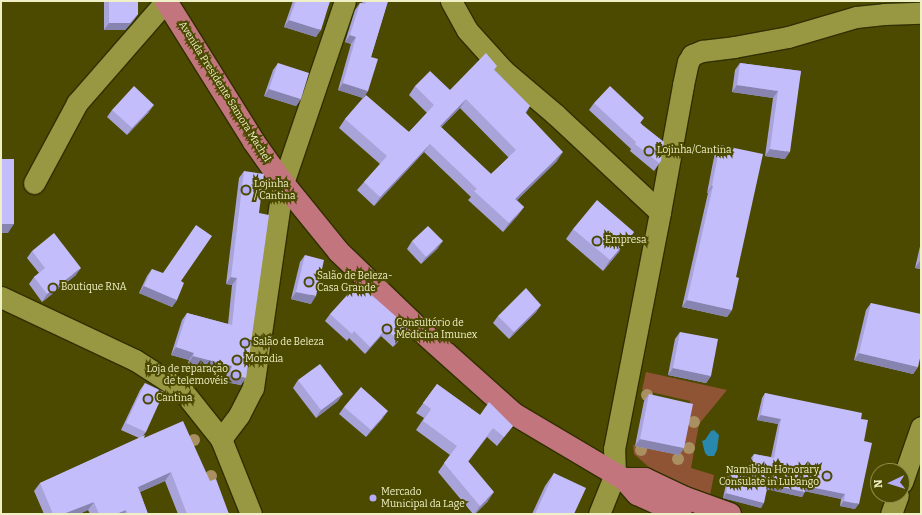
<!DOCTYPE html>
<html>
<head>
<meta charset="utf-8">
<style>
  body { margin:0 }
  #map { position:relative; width:922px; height:515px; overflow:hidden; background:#4b4a00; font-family:Bitter,serif }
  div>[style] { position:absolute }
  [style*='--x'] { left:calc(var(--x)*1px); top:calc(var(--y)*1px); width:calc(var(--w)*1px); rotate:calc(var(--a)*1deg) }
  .green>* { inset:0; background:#8f5434 }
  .water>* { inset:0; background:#2988ad }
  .roads { filter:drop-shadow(1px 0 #302f00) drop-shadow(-1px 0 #302f00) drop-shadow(0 1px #302f00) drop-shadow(0 -1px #302f00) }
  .minor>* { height:21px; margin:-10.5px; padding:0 10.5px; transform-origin:10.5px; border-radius:10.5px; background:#989842 }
  .major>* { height:22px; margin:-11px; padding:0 11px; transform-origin:11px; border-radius:11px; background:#c2757d }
  .trees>* { width:12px; height:12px; margin:-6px; border-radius:50%; background:#aa8f61 }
  .wall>* { inset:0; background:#a8a3d8 }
  .shaded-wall>* { inset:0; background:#8884b0 }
  .building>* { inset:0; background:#c3bdfb }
  .dots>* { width:11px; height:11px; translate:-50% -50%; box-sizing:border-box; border:2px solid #4b4a00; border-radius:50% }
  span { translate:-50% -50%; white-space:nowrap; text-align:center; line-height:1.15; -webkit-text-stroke:4px #4b4a00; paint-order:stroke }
  .street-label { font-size:10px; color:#eff0c6 }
  .poi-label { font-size:10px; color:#eff0c6 }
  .left { translate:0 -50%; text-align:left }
  .right { translate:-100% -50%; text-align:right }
  .frame { position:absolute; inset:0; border:2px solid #eff0c6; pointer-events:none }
  .north { position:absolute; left:870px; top:463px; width:40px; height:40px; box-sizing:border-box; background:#4b4a00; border:1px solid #8d8c4f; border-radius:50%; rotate:266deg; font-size:11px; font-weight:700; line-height:16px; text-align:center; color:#eff0c6 }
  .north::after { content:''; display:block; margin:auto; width:14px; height:18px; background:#b5acf9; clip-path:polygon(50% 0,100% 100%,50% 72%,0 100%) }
</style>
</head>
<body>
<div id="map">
  <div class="green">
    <div style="clip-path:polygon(646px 372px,727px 390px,699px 424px,691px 468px,714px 475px,710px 495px,674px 481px,651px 469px,634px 454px,633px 445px,679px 455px,690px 401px,642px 390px)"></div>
  </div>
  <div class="water">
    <div style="clip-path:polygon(714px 430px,719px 435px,717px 450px,714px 456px,708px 456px,705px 453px,702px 441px,705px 440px,711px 431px)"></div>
  </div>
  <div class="roads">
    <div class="minor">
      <div style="--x:451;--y:1;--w:33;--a:61"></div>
      <div style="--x:467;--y:30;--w:54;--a:48"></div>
      <div style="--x:503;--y:70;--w:70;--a:40.3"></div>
      <div style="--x:556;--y:115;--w:142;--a:43"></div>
      <div style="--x:34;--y:183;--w:91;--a:-61.7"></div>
      <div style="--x:77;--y:103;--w:135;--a:-48.9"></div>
      <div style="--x:1;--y:297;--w:148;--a:25.2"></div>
      <div style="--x:135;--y:360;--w:56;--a:32.6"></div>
      <div style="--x:182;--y:390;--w:63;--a:51.5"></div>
      <div style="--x:221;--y:439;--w:81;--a:68.2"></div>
      <div style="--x:221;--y:439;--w:30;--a:-53"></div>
      <div style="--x:239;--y:415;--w:30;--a:-63"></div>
      <div style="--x:253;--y:388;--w:207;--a:-81.7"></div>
      <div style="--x:283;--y:183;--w:192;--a:-71.2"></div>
      <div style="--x:902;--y:482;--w:58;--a:-70.9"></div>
      <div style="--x:599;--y:514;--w:43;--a:-68.2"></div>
      <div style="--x:615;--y:474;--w:25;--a:-92"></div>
      <div style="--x:614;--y:449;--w:241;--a:-79"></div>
      <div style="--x:660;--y:212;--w:129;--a:-79.7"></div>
      <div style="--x:683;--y:85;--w:24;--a:-78"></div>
      <div style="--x:688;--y:62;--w:8;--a:-60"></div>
      <div style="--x:692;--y:55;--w:11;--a:-22"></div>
      <div style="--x:702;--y:51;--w:32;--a:-7"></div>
      <div style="--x:734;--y:47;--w:55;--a:-10.5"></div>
      <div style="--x:788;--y:37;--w:71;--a:-16.4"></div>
      <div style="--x:856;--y:17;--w:28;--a:-6"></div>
      <div style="--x:884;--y:14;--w:37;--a:-2"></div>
      <div style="--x:891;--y:514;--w:20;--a:-70"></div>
    </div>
    <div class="major">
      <div style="--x:166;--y:1;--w:166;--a:58"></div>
      <div style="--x:254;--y:142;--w:50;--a:54.7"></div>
      <div style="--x:283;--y:183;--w:89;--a:50.9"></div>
      <div style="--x:339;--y:252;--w:112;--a:43.9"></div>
      <div style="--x:420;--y:330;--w:126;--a:41.8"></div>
      <div style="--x:514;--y:414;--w:128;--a:30.6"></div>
      <div style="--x:624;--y:479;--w:20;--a:49"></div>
      <div style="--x:637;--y:494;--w:48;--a:24.4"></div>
      <div style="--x:624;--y:479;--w:21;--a:0"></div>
      <div style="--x:645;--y:479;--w:42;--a:25.3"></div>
      <div style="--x:683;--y:497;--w:50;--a:19.9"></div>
    </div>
  </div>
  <div class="trees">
    <div style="left:647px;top:395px"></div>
    <div style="left:694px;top:422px"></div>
    <div style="left:194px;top:440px"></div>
    <div style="left:689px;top:448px"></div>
    <div style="left:641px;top:450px"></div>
    <div style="left:678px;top:459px"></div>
    <div style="left:211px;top:476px"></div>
  </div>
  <div class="wall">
    <div style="clip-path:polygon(104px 1px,138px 1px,138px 14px,133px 21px,125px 30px,104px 30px)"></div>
    <div style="clip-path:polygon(293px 1px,330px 1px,316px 37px,284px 27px)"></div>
    <div style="clip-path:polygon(evenodd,363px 1px,388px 1px,371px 57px,368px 91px,363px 98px,409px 132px,427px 113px,409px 95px,415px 86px,450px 90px,495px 70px,530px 106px,526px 113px,557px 161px,517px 200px,524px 207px,518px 215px,503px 232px,468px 200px,471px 197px,424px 152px,374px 206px,357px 190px,364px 182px,380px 164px,339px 128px,345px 119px,363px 98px,338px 90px,351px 44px,345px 42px,355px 10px,360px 3px,362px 3px,363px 1px,460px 108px,509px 158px,491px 174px,441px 127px,460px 108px)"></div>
    <div style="clip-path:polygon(278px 63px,301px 99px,296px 106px,264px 96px,273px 70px)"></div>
    <div style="clip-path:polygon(740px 63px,801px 71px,785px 159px,765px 156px,773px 98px,732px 92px,735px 70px)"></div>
    <div style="clip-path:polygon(594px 103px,641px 123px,661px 161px,654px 171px,630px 151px,631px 149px,589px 110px)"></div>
    <div style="clip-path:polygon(112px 110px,149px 112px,127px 135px,107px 117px)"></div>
    <div style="clip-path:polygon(720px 145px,736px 277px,732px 310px,727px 317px,682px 307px,708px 193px,707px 193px,715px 152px)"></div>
    <div style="clip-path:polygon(244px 171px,259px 213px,241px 385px,225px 382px,227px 373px,188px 363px,189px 360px,171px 355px,182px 320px,187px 313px,228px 324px,232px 285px,226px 284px,239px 178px)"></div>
    <div style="clip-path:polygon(573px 229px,634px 232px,627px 242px,603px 271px,566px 239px)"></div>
    <div style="clip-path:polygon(412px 241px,438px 248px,421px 264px,407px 249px)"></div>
    <div style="clip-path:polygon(921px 242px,921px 269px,915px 268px)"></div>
    <div style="clip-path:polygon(32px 251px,76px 275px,42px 302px,29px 284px,34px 277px,39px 273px,27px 258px)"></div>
    <div style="clip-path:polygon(305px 255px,311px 304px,291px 299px,300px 262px)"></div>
    <div style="clip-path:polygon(152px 269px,177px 300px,172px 307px,139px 293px,147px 276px)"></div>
    <div style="clip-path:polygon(871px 303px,918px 367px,913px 374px,854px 360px,866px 310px)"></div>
    <div style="clip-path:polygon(541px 305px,536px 312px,509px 339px,493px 323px,498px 316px)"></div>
    <div style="clip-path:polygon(330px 314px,409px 328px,404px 335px,393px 347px,381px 336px,365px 354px,349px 338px,347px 341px,325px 321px)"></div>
    <div style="clip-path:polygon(680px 332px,711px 376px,706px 383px,668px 375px,675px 339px)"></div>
    <div style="clip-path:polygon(298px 380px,338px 401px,316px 418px,293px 388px)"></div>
    <div style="clip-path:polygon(145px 383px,146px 432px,143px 436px,144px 438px,210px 481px,229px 514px,178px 514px,165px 481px,140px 492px,148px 514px,90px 514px,88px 510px,79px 514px,44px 514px,34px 491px,40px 483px,139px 438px,121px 430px,140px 390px)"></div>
    <div style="clip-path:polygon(437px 384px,480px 415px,513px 426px,497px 446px,487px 437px,468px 462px,488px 501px,475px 514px,473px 514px,438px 472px,450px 455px,416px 430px,424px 418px,416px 413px)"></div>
    <div style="clip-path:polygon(765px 393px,861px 419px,864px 441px,855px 509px,840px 506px,841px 499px,805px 491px,802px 497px,767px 489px,761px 508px,723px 498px,728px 475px,731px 470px,748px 474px,751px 458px,754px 454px,771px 457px,778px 424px,757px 420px,762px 398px)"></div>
    <div style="clip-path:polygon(649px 394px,684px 448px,679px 455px,635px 446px,644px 401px)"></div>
    <div style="clip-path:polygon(344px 407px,383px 418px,366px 437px,339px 414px)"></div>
    <div style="clip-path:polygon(554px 473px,574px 514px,532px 514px,545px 486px)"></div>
  </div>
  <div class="shaded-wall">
    <div style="clip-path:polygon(138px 14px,133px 21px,125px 30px,104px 30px,109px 23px)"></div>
    <div style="clip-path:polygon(289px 20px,321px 30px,316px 37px,284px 27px)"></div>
    <div style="clip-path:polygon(350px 35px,356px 37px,351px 44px,345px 42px)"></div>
    <div style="clip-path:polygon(343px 83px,368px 91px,363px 98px,338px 90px)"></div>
    <div style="clip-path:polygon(737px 85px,778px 91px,773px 98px,732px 92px)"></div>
    <div style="clip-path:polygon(269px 89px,301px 99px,296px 106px,264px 96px)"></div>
    <div style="clip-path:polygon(466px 99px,460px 108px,434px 135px,440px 126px)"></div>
    <div style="clip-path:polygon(154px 105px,149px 112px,127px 135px,132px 128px)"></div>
    <div style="clip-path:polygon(430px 144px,424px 152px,374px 206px,380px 197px)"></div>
    <div style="clip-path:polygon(770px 149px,790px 152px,785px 159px,765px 156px)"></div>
    <div style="clip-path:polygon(563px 152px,557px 161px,509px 208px,515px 199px)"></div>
    <div style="clip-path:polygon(712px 186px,713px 186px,708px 193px,707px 193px)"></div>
    <div style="clip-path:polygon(524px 207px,518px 215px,503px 232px,509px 223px)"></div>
    <div style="clip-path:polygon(1px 224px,14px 224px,8px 233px,1px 233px)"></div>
    <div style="clip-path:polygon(634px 232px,627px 242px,603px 271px,610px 260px)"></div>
    <div style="clip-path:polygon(443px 241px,438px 248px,421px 264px,426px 257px)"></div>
    <div style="clip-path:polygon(920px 261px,921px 261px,921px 269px,915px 268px)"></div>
    <div style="clip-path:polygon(81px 268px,76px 275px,42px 302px,47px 294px)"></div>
    <div style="clip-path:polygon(231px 277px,237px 278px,232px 285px,226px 284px)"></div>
    <div style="clip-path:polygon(144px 286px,177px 300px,172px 307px,139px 293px)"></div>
    <div style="clip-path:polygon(296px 292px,316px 296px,311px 304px,291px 299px)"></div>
    <div style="clip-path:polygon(687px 300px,732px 310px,727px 317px,682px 307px)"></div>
    <div style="clip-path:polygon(541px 305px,536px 312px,509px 339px,514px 332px)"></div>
    <div style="clip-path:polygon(409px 328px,404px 335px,393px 347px,398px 340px)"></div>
    <div style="clip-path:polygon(386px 329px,381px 336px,365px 354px,370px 347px)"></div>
    <div style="clip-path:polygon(176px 347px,194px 353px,189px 360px,171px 355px)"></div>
    <div style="clip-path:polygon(859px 353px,918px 367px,913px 374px,854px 360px)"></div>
    <div style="clip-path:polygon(193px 356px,232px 366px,227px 373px,188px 363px)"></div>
    <div style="clip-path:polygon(673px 368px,711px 376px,706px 383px,668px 375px)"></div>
    <div style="clip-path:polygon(230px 375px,246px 378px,241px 385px,225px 382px)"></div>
    <div style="clip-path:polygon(343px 394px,338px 401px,316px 418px,321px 410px)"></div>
    <div style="clip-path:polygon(388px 411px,383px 418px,366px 437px,371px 430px)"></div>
    <div style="clip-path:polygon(761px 415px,781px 419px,778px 424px,757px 420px)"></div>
    <div style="clip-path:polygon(640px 439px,684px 448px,679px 455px,635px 446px)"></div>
    <div style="clip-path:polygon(171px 472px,165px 481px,133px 495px,138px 487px)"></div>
    <div style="clip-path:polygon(768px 484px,805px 492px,802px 497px,765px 489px)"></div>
    <div style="clip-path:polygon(806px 486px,845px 494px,841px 499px,803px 491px)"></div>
    <div style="clip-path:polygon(494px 492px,488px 501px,474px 514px,480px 506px)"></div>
    <div style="clip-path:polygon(726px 493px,764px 503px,761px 508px,723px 498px)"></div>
    <div style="clip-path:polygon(844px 501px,859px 504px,855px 509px,840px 506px)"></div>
    <div style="clip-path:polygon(94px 502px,88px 510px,79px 514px,63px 514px)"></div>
    <div style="clip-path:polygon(126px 510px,124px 514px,116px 514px)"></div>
  </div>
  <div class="building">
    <div style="clip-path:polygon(109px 1px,138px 1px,138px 14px,130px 23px,109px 23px)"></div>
    <div style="clip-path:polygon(296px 1px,330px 1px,321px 30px,289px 20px)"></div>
    <div style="clip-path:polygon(366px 1px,388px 1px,371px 57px,378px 59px,368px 91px,343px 83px,356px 37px,350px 35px,360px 3px,365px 4px)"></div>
    <div style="clip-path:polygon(evenodd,486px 53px,497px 66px,494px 70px,530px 106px,525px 112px,563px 152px,515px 199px,524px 207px,509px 223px,474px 191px,477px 189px,430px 144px,380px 197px,364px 182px,387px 156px,345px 119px,366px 95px,409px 132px,434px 105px,415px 86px,430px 71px,450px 90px,486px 53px,466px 99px,516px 150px,491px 174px,440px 126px,466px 99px)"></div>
    <div style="clip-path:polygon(278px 63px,309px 73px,301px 99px,269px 89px)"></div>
    <div style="clip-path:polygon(740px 63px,801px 71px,790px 152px,770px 149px,778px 91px,737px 85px)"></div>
    <div style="clip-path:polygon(134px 86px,154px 105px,132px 128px,112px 110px)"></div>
    <div style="clip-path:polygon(610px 86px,644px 118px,640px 123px,664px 142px,661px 161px,659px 163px,635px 144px,636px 142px,594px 103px)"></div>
    <div style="clip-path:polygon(720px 145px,763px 154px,736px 277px,739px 278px,732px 310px,687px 300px,713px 186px,712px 186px)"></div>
    <div style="clip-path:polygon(1px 159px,14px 159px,14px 224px,1px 224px)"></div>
    <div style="clip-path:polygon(244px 171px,264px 174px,259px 213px,269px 215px,246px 378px,230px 375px,232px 366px,193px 356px,194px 353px,176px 347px,187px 313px,232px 325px,237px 278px,231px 277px)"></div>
    <div style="clip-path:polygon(597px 200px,634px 232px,610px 260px,573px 229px)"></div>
    <div style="clip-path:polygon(196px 225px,212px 236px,181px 281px,184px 283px,177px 300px,144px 286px,152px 269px,163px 273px)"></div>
    <div style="clip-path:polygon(428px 226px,443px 241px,426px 257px,412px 241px)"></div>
    <div style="clip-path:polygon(54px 233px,81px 268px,47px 294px,34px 277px,45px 268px,32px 251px)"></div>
    <div style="clip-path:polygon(305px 255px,324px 260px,316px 296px,296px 292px)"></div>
    <div style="clip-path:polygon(358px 283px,409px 328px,398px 340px,386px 329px,370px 347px,354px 331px,352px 334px,330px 314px)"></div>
    <div style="clip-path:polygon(526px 288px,541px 305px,514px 332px,498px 316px)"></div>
    <div style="clip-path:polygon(871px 303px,921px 314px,921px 354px,918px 367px,859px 353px)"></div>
    <div style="clip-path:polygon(680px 332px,718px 339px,711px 376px,673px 368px)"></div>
    <div style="clip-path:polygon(320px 364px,343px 394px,321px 410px,298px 380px)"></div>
    <div style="clip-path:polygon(145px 383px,164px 392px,146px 432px,126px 423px)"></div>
    <div style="clip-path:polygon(437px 384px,480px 415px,489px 402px,513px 426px,504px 437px,493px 428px,468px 461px,494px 492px,480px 506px,444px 463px,457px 446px,423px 421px,431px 409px,423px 403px)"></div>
    <div style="clip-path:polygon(361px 387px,388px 411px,371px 430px,344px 407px)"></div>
    <div style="clip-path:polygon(765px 393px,862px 413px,861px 419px,868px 420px,864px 441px,872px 443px,859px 504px,844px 501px,845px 494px,806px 486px,805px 492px,768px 484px,764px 503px,726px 493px,731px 470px,750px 475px,754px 454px,774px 458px,781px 419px,761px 415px)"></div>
    <div style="clip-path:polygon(649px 394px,693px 404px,684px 448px,640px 439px)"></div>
    <div style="clip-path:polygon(183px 421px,210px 481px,216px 479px,229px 514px,187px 514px,171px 472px,138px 487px,148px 514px,128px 514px,126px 510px,116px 514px,99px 514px,94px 502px,63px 514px,53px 514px,40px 483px,145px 435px,144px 438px)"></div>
    <div style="clip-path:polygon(554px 473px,586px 488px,574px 514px,535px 514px)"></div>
  </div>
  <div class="dots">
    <div style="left:649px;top:151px;background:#b5acf9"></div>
    <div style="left:246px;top:190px;background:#b5acf9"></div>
    <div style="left:597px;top:241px;background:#b5acf9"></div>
    <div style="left:309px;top:282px;background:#b5acf9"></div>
    <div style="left:53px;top:288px;background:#b5acf9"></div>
    <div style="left:387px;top:329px;background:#b5acf9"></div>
    <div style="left:245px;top:343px;background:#b5acf9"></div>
    <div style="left:237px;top:360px;background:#b5acf9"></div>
    <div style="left:236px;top:375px;background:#b5acf9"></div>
    <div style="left:148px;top:399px;background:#b5acf9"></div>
    <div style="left:827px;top:476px;background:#b5acf9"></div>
    <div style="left:373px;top:498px;background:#b5acf9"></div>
  </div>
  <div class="street-label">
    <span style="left:224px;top:92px;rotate:58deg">Avenida Presidente Samora Machel</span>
  </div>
  <div class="poi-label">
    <span class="left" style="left:657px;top:151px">Lojinha/Cantina</span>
    <span class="left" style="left:254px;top:190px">Lojinha<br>/ Cantina</span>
    <span class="left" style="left:605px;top:241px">Empresa</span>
    <span class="left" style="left:317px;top:282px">Salão de Beleza-<br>Casa Grande</span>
    <span class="left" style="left:61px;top:288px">Boutique RNA</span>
    <span class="left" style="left:396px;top:329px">Consultório de<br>Medicina Imunex</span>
    <span class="left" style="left:253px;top:343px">Salão de Beleza</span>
    <span class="left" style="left:245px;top:360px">Moradia</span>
    <span class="right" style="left:228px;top:375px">Loja de reparação<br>de telemovéis</span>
    <span class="left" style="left:156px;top:399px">Cantina</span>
    <span class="right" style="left:819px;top:476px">Namibian Honorary<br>Consulate in Lubango</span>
    <span class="left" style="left:381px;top:498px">Mercado<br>Municipal da Lage</span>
  </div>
  <div class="frame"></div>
  <div class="north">N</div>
</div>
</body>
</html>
